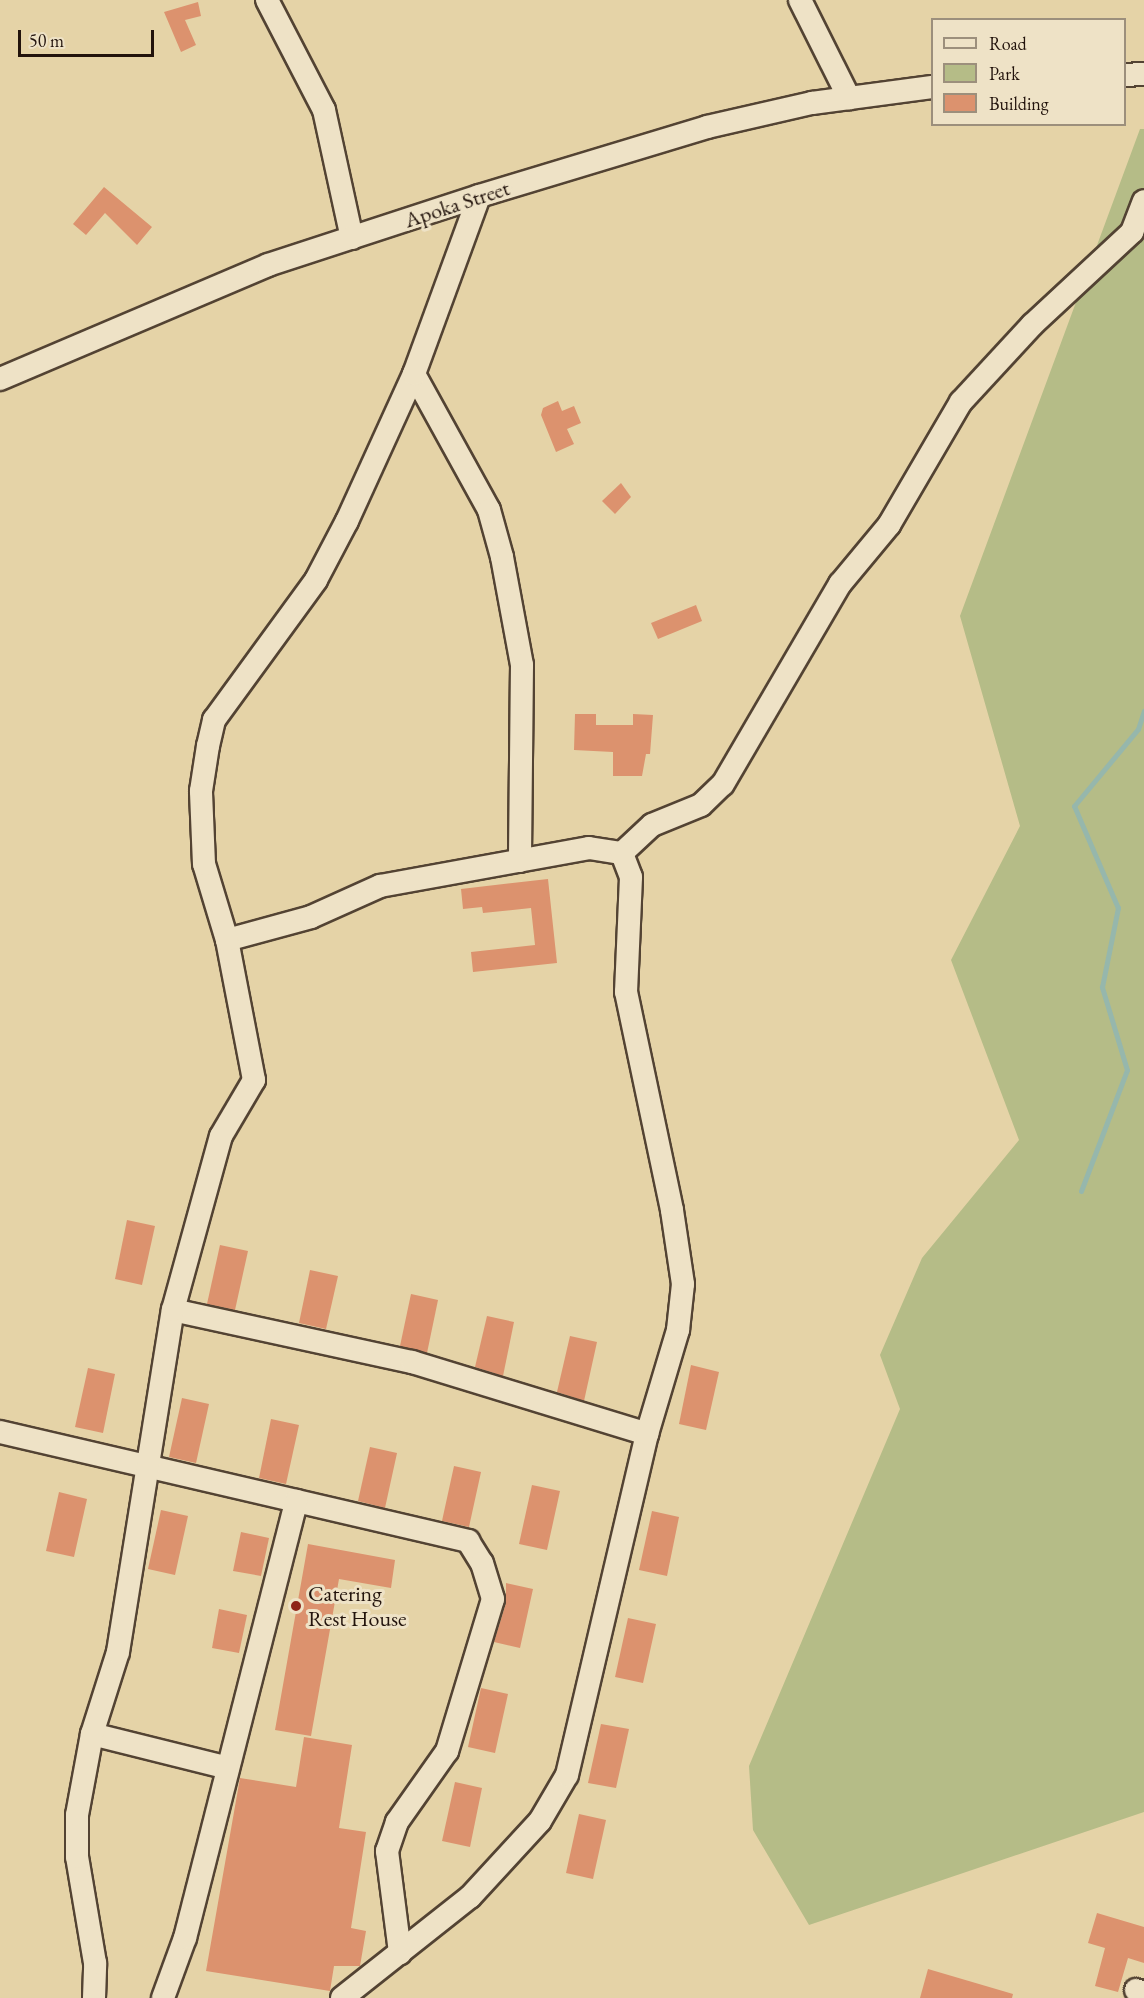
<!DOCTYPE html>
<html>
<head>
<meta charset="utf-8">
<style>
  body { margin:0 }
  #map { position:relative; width:1144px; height:1998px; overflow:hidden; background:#e5d3a7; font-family:"EB Garamond",serif }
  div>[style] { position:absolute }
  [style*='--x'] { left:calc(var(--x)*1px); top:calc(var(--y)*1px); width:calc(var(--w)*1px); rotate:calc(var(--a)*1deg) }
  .green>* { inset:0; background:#b5bc87 }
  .stream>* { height:5px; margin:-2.5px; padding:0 2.5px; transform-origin:2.5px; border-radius:2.5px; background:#96b7ac }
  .building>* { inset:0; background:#dc926e }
  .roads { filter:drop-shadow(2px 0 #534333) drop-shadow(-2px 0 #534333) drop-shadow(0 2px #534333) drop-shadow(0 -2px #534333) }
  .minor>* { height:22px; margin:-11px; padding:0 11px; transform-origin:11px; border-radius:11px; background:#eee2c6 }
  .dots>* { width:16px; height:16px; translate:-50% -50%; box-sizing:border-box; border:3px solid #eee2c6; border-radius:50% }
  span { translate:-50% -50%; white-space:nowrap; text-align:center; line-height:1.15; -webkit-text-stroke:6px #eee2c6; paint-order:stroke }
  .street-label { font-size:22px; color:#22130c }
  .poi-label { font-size:22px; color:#22130c }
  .left { translate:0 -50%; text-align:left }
  .legend { position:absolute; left:931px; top:18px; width:195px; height:108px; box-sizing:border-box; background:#eee2c6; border:2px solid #9c8f7c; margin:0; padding:8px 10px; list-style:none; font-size:18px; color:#22130c }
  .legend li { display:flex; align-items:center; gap:12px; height:30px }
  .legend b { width:30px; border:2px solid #9c8f7c }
  .scale { position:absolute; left:18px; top:30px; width:136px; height:27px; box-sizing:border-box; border:3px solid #22130c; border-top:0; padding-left:8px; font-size:18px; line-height:21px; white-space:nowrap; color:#22130c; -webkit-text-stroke:4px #eee2c6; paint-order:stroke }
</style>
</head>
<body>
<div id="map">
  <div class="green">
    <div style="clip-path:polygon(1140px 129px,1144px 129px,1144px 1812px,809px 1925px,753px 1830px,749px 1766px,900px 1409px,880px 1355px,922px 1258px,1019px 1140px,951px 960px,1020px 826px,960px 616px)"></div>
  </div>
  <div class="stream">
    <div style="--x:1081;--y:1191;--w:129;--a:-69.2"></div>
    <div style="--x:1127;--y:1070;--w:87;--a:-106.8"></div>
    <div style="--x:1102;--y:987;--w:81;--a:-78.6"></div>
    <div style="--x:1118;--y:908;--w:111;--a:-113.3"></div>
    <div style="--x:1074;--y:806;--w:100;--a:-50.3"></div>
    <div style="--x:1138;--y:729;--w:19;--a:-72"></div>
  </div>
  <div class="building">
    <div style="clip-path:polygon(198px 2px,201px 16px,185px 20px,196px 45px,181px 52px,164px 12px)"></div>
    <div style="clip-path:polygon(104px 187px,152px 227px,137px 245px,105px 213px,86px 235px,73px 224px)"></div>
    <div style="clip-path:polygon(558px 401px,562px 411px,574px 406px,581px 423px,567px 429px,574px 444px,556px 452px,541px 415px,543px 408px)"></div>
    <div style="clip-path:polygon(621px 483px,631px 497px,615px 514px,602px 501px)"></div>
    <div style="clip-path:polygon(696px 605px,702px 621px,658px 639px,651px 623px)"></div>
    <div style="clip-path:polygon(575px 714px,596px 714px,596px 725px,633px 725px,633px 714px,653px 715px,650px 754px,646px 754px,642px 776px,613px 776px,613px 752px,574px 750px)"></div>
    <div style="clip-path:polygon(548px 879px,557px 963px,473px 972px,471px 952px,535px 945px,531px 908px,483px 913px,482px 907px,463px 909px,461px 889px)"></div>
    <div style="clip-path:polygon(127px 1220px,155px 1226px,142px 1285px,115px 1279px)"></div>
    <div style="clip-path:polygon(220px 1245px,248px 1251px,235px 1310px,207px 1304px)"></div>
    <div style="clip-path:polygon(310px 1270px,338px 1276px,326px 1329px,299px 1323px)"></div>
    <div style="clip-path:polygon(411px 1294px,438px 1300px,427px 1353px,400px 1346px)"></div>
    <div style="clip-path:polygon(487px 1316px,514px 1322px,503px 1376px,475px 1367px)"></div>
    <div style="clip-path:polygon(570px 1336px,597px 1342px,584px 1401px,557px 1392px)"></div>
    <div style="clip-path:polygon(691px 1365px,719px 1372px,706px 1430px,679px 1424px)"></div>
    <div style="clip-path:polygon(88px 1368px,115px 1374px,103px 1433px,75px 1427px)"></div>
    <div style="clip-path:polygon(182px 1398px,209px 1404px,196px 1463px,169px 1457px)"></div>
    <div style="clip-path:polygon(271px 1419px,299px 1425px,286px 1484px,259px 1478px)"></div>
    <div style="clip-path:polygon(370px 1447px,397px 1453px,385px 1508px,358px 1501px)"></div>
    <div style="clip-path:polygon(454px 1466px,481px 1472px,469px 1527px,442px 1521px)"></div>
    <div style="clip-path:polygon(532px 1485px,560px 1491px,547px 1550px,519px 1544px)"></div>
    <div style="clip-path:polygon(59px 1492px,87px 1499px,74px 1557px,46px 1551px)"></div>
    <div style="clip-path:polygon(161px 1510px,188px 1516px,175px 1575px,148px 1569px)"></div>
    <div style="clip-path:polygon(652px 1511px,679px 1517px,667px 1576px,639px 1570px)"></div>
    <div style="clip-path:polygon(241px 1532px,269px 1538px,261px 1576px,233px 1571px)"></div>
    <div style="clip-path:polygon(308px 1544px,395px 1560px,391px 1588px,339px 1579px,311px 1736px,275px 1730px)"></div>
    <div style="clip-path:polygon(506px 1583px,533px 1589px,520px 1648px,494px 1642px,506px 1603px)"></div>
    <div style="clip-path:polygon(219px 1609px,247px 1615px,239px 1653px,212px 1648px)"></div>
    <div style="clip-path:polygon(628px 1618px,656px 1624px,643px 1683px,615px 1677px)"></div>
    <div style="clip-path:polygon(481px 1688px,508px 1694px,495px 1753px,468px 1747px)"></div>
    <div style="clip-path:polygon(601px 1724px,629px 1729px,616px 1788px,588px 1783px)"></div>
    <div style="clip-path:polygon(304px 1737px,352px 1745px,339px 1828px,366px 1832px,351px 1928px,366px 1931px,360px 1966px,334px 1966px,330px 1991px,206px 1971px,240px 1778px,296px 1787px)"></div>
    <div style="clip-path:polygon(455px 1782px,482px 1788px,470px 1847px,442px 1841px)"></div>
    <div style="clip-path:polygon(579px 1814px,606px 1820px,593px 1879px,566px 1873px)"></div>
    <div style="clip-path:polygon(1097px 1913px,1144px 1927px,1144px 1963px,1128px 1958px,1118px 1992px,1095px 1986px,1105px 1948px,1088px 1943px)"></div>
    <div style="clip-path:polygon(928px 1969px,1013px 1994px,1012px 1998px,920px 1998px)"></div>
  </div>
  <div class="roads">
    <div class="minor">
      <div style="--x:267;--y:0;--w:124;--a:62.6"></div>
      <div style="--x:324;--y:110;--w:131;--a:77.7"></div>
      <div style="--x:800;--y:0;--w:110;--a:63.4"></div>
      <div style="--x:1124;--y:75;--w:20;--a:-3"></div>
      <div style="--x:414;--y:374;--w:155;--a:61.1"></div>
      <div style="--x:489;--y:510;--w:49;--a:74.5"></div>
      <div style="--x:502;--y:557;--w:110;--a:79.5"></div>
      <div style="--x:522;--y:665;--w:196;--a:90.6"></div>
      <div style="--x:0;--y:379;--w:291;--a:-23"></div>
      <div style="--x:268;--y:265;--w:222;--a:-18.1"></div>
      <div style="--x:479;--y:196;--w:238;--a:-16.8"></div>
      <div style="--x:707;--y:127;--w:108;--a:-12.9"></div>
      <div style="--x:812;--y:103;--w:121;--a:-7.6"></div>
      <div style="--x:622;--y:853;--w:41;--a:-43"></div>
      <div style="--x:652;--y:825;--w:53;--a:-22.2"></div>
      <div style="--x:701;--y:805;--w:30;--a:-44"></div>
      <div style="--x:723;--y:784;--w:232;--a:-59.7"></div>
      <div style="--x:840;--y:584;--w:77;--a:-50.3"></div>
      <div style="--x:889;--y:525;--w:143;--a:-59.7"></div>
      <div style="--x:961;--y:402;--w:105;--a:-47.3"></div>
      <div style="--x:1032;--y:325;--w:137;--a:-42.9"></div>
      <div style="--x:1132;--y:232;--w:33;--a:-69"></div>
      <div style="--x:227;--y:940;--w:87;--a:-15.3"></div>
      <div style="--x:311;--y:917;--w:76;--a:-24.2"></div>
      <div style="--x:380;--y:886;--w:212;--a:-10.3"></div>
      <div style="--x:589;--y:848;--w:33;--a:9"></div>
      <div style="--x:173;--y:1310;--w:245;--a:12.3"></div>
      <div style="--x:412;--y:1362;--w:246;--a:17"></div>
      <div style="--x:0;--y:1432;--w:481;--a:13.1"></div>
      <div style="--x:468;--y:1541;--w:26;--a:58"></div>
      <div style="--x:482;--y:1563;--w:38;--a:73"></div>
      <div style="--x:493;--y:1599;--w:159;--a:106.8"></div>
      <div style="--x:447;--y:1751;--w:87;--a:125.2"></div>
      <div style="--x:397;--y:1822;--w:31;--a:109"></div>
      <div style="--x:387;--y:1851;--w:103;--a:82.7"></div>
      <div style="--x:92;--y:1734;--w:140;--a:14"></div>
      <div style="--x:1136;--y:1990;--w:9;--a:21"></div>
      <div style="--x:94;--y:1998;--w:35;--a:-88"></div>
      <div style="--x:95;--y:1963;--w:108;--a:-99.6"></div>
      <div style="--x:77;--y:1857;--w:42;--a:-90"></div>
      <div style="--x:77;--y:1815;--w:82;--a:-79.5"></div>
      <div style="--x:92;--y:1734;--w:86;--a:-72.4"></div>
      <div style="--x:118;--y:1652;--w:346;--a:-80.9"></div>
      <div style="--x:173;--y:1310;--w:180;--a:-74.6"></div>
      <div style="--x:221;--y:1136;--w:65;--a:-59.5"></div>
      <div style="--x:254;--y:1080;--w:143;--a:-100.9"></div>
      <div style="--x:227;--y:940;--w:79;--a:-106.8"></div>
      <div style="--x:204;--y:864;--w:73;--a:-92.4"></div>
      <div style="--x:201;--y:791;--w:46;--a:-81.2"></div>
      <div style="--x:208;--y:746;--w:27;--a:-77"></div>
      <div style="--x:214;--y:720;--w:173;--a:-53.9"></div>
      <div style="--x:316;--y:580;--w:67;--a:-62.3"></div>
      <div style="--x:347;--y:521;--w:162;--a:-65.5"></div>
      <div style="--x:414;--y:374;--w:189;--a:-69.9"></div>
      <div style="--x:163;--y:1998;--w:64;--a:-69.9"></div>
      <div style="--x:185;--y:1938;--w:451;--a:-75.7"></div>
      <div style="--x:342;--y:1998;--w:163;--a:-38.3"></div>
      <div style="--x:470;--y:1897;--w:103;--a:-47.4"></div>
      <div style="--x:540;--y:1821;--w:53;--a:-59.6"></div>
      <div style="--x:567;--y:1775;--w:350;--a:-76.8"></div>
      <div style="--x:647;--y:1434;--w:109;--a:-73.4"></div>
      <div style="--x:678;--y:1330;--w:46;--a:-83.8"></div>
      <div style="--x:683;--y:1284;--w:75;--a:-98.5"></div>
      <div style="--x:672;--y:1210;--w:223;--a:-101.9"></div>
      <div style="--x:626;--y:992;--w:115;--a:-87.5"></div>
      <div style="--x:631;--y:877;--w:26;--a:-111"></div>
    </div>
  </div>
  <div class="dots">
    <div style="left:296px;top:1606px;background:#8f2418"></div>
  </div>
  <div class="street-label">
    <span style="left:457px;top:204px;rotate:-18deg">Apoka Street</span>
  </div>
  <div class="poi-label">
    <span class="left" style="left:308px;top:1606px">Catering<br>Rest House</span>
  </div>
  <ul class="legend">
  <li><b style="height:8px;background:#eee2c6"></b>Road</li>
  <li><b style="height:16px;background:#b5bc87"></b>Park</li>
  <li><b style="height:16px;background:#dc926e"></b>Building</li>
  </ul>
  <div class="scale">50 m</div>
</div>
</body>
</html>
